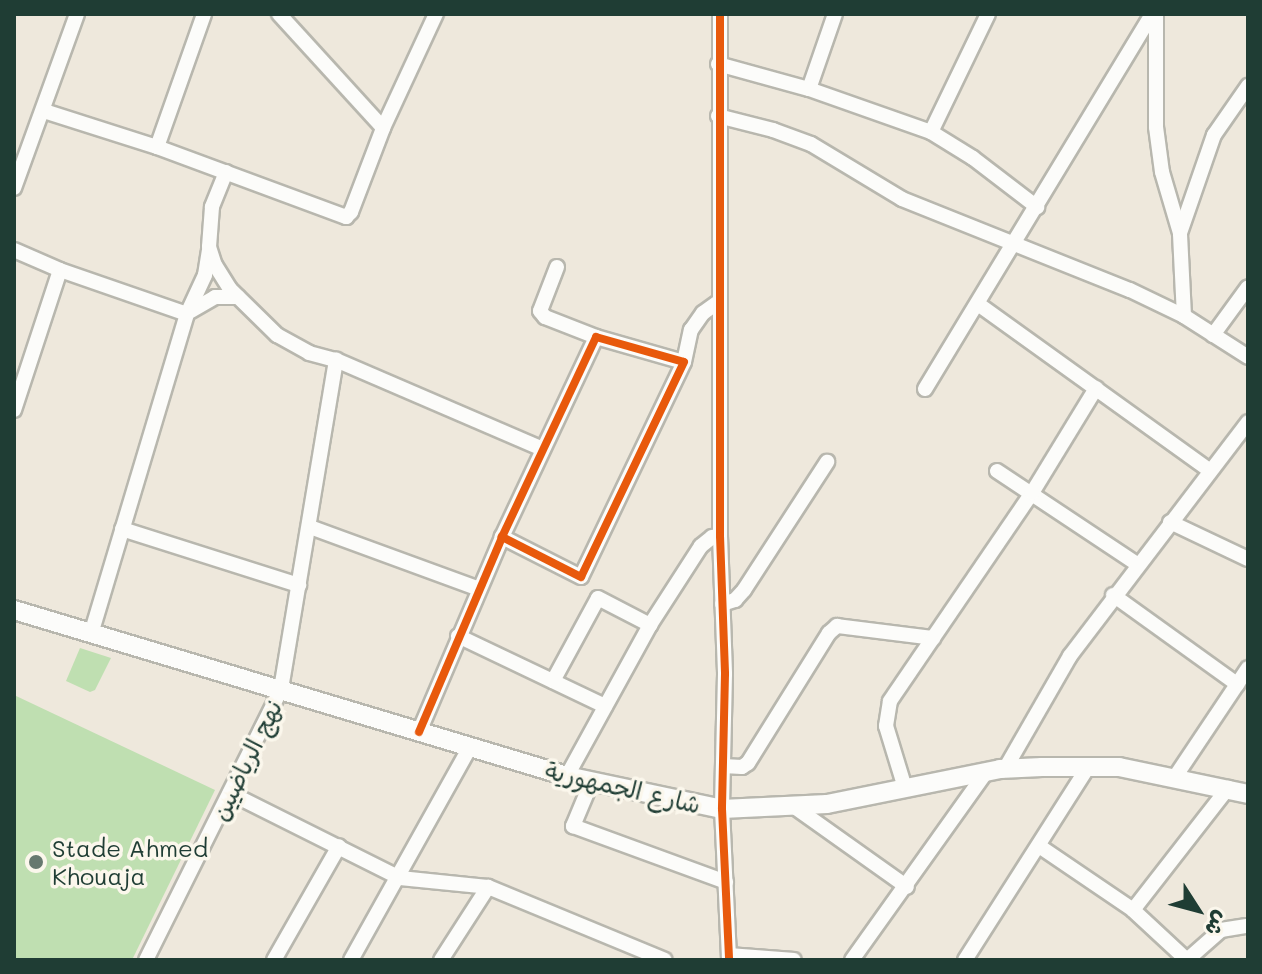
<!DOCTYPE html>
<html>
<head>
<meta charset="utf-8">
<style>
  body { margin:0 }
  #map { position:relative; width:1262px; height:974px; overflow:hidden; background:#eee8dc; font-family:Mali,"Playpen Sans Arabic",sans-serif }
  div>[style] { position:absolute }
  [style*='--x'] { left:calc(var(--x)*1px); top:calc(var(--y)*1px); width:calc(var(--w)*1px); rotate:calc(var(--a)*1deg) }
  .green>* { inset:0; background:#bfdfb1 }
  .roads { filter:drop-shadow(2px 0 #b8b7ae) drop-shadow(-2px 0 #b8b7ae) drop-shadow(0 2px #b8b7ae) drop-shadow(0 -2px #b8b7ae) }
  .minor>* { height:14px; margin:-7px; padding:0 7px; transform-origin:7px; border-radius:7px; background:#fcfcfa }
  .major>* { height:18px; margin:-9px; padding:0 9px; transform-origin:9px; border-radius:9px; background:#fcfcfa }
  .cycleway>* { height:8px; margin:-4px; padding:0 4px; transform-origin:4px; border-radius:4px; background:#e8590c }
  .dots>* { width:22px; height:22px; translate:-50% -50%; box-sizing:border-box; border:4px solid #fbf7ec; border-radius:50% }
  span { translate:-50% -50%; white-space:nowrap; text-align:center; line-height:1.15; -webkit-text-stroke:7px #fbf7ec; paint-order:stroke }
  .street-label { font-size:24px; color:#1f3d34 }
  .poi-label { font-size:24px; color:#1f3d34 }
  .left { translate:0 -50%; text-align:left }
  .frame { position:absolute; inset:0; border:16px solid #1f3d34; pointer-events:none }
  .north { position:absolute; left:1158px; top:870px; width:80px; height:80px; -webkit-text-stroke:6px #fbf7ec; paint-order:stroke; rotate:126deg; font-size:22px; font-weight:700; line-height:32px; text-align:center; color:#1f3d34 }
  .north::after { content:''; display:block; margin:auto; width:28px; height:36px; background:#1f3d34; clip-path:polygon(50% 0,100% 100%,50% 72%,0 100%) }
</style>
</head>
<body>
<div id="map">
  <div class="green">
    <div style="clip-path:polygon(80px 648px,111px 658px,95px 690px,90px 692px,66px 681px)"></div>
    <div style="clip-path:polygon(14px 695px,215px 790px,132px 960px,14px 960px)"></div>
  </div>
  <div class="roads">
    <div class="minor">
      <div style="--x:279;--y:14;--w:154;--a:47.6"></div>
      <div style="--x:720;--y:14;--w:522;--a:90"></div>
      <div style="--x:720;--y:536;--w:138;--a:87.9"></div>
      <div style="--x:725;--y:674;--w:135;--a:91.3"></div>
      <div style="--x:722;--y:809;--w:151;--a:87.3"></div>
      <div style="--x:1156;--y:14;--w:113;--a:90"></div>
      <div style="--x:1156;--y:127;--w:45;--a:82.4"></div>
      <div style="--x:1162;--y:172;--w:64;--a:73.6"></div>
      <div style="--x:718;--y:64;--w:94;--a:15.4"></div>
      <div style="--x:809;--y:89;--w:129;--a:19.4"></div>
      <div style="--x:931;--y:132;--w:49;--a:31.8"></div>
      <div style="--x:973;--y:158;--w:81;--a:37.4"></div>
      <div style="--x:809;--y:89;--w:79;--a:-70.9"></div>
      <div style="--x:44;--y:111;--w:119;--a:17.7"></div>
      <div style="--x:157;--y:147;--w:202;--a:20.3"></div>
      <div style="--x:346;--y:217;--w:7;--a:-45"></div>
      <div style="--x:351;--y:212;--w:90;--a:-69.1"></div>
      <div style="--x:383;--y:128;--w:126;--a:-65.1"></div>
      <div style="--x:718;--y:116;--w:57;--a:14.3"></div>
      <div style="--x:773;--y:130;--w:40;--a:20.2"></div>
      <div style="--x:811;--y:144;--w:106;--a:31.1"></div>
      <div style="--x:902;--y:199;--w:245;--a:21.8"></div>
      <div style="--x:1130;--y:290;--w:60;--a:25.7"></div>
      <div style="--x:1184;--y:316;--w:76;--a:32.6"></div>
      <div style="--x:931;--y:132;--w:131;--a:-64.2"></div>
      <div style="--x:157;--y:147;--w:141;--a:-70.5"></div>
      <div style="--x:226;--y:172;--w:38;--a:112"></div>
      <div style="--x:212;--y:207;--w:40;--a:94.3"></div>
      <div style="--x:209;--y:247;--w:19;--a:72"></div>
      <div style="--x:215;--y:265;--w:28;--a:58"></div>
      <div style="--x:230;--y:289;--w:66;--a:44.4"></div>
      <div style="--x:277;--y:335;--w:37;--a:29"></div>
      <div style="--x:309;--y:353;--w:28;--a:15"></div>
      <div style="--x:336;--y:360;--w:225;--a:23.3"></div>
      <div style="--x:14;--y:188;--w:185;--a:-70.1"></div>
      <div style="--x:14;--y:250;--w:50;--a:23.5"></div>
      <div style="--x:60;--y:270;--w:134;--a:19.1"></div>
      <div style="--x:187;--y:314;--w:334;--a:106.7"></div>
      <div style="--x:557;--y:267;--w:47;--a:111.1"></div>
      <div style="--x:540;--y:311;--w:8;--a:50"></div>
      <div style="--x:545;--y:317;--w:55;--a:21.4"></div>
      <div style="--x:978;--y:304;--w:286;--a:35.7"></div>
      <div style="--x:191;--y:311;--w:28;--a:-30"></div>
      <div style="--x:215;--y:297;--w:23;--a:0"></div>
      <div style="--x:187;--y:314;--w:43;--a:-65.2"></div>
      <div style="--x:205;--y:275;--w:24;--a:-81"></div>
      <div style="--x:1184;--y:316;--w:83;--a:-92.8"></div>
      <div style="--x:1180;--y:233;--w:104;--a:-70.9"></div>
      <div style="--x:1214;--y:135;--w:60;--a:-55.2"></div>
      <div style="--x:1213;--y:335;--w:59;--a:-53.9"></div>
      <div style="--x:684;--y:362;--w:33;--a:-78"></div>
      <div style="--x:691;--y:330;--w:21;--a:-55"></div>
      <div style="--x:703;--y:313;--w:19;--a:-36"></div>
      <div style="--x:925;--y:389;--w:438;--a:-58.8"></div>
      <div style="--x:14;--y:410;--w:147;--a:-71.8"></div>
      <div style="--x:997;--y:471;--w:168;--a:33.6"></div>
      <div style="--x:1170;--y:522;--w:86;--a:25.4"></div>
      <div style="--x:310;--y:527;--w:180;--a:20.1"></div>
      <div style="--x:122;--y:529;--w:186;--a:17.6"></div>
      <div style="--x:1113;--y:595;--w:153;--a:35.7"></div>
      <div style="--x:722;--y:604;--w:14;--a:-17"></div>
      <div style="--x:735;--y:600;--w:13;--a:-48"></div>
      <div style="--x:744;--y:590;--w:153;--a:-57"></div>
      <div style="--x:458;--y:636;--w:163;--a:25.5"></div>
      <div style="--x:553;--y:681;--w:94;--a:-61.5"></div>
      <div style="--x:598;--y:598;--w:59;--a:27.4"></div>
      <div style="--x:419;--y:732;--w:212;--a:-66.9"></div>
      <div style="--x:502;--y:537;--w:221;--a:-64.8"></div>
      <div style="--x:596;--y:337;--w:91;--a:15.9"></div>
      <div style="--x:684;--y:362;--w:238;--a:115.6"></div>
      <div style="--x:581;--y:577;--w:89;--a:-153.1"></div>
      <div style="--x:723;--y:766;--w:19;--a:3"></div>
      <div style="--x:742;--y:767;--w:7;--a:-34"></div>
      <div style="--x:748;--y:763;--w:153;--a:-58.1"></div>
      <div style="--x:829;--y:633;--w:11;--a:-41"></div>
      <div style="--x:837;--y:626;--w:97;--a:7.1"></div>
      <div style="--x:1005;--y:769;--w:130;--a:-60.1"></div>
      <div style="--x:1070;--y:656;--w:294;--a:-52.7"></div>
      <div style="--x:567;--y:776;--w:172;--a:-61.2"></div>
      <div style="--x:650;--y:625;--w:94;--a:-57.2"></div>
      <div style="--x:701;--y:546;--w:14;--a:-39"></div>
      <div style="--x:712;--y:537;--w:8;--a:-7"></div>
      <div style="--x:1175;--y:777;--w:131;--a:-56.2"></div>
      <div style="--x:591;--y:783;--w:47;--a:112.7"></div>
      <div style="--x:573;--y:826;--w:163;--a:20.1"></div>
      <div style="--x:905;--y:788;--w:65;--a:-107"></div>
      <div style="--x:886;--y:726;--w:25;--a:-81"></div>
      <div style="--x:890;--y:701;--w:252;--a:-55.7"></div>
      <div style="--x:1032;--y:493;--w:123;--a:-58.6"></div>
      <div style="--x:230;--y:793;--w:190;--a:26.6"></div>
      <div style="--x:400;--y:878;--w:88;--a:5.8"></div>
      <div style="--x:488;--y:887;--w:191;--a:22.4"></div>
      <div style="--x:796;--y:808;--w:136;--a:35.4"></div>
      <div style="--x:1039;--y:846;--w:114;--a:34.2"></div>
      <div style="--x:1133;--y:910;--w:74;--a:42.8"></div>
      <div style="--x:1133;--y:910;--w:155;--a:-52.1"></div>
      <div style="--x:729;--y:955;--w:65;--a:4.4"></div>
      <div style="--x:146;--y:960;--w:303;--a:-63.5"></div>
      <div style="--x:281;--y:689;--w:334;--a:-80.5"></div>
      <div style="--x:274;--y:960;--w:131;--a:-60.3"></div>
      <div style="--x:351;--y:960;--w:244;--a:-60.8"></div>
      <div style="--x:441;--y:960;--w:87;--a:-57.2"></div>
      <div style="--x:852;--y:960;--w:232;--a:-54.5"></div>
      <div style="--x:965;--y:960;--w:231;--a:-57.5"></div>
      <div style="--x:1187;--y:960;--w:45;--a:-41.4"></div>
      <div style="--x:1221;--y:930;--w:26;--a:-9"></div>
    </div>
    <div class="major">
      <div style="--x:14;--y:610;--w:577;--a:16.71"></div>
      <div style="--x:567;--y:776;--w:158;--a:12"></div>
      <div style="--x:722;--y:809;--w:105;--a:-2.7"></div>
      <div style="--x:827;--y:804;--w:177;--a:-11.4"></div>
      <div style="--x:1000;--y:769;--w:42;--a:-2.7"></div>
      <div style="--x:1042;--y:767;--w:77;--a:0"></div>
      <div style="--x:1119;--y:767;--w:132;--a:11.8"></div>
    </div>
  </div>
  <div class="cycleway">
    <div style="--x:720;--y:14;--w:522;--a:90"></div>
    <div style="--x:720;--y:536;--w:138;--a:87.9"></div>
    <div style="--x:725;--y:674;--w:135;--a:91.3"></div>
    <div style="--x:722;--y:809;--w:151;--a:87.3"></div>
    <div style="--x:419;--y:732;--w:212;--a:-66.9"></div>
    <div style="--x:502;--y:537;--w:221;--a:-64.8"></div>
    <div style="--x:596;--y:337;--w:91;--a:15.9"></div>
    <div style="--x:684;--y:362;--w:238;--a:115.6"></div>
    <div style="--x:581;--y:577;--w:89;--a:-153.1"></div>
  </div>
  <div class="dots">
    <div style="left:36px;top:862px;background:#67796f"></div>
  </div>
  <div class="street-label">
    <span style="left:246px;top:760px;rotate:-64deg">نهج الرياضيين</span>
    <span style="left:623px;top:787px;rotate:13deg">شارع الجمهورية</span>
  </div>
  <div class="poi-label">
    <span class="left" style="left:52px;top:862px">Stade Ahmed<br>Khouaja</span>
  </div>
  <div class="frame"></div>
  <div class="north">ش</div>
</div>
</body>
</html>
